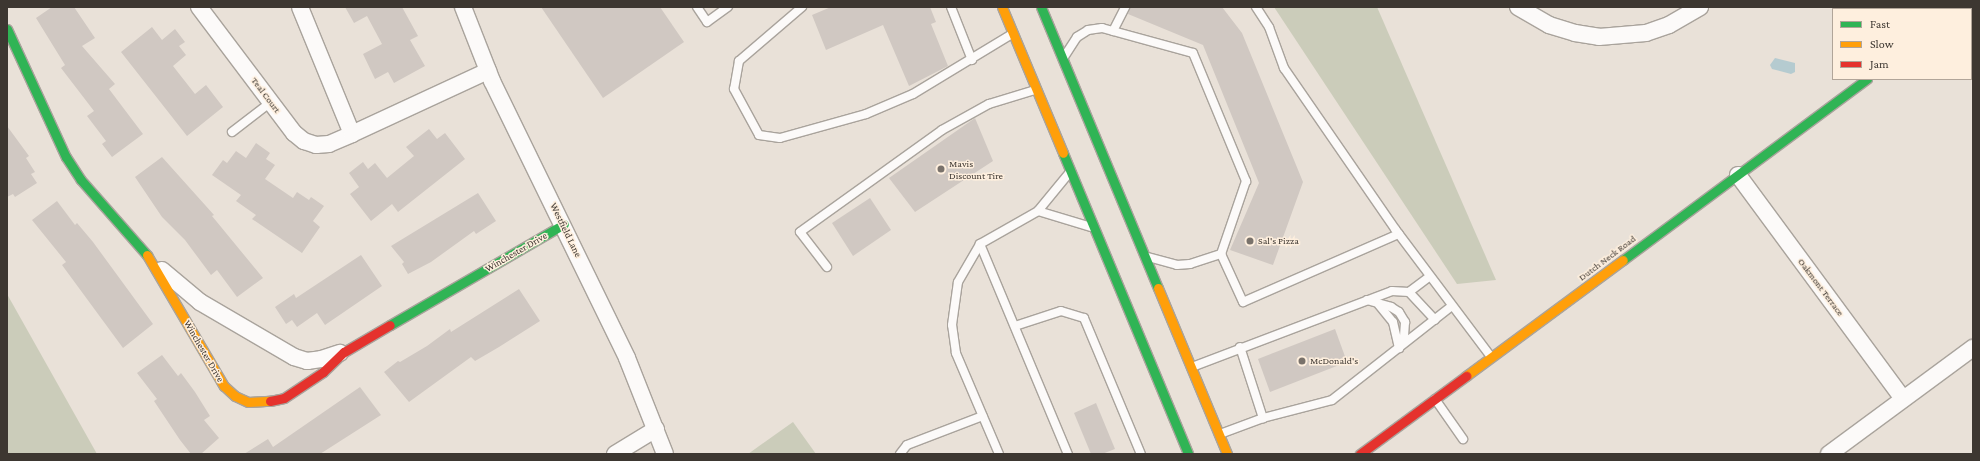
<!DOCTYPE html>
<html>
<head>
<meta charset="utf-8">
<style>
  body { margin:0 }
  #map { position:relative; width:1980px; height:461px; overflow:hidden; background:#e9e1d8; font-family:"Crimson Pro",serif }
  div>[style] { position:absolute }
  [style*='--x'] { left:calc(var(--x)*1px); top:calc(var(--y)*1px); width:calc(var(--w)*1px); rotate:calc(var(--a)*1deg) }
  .green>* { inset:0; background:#cbccba }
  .water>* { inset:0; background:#b5cbd0 }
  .building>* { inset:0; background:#d0c8c2 }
  .roads { filter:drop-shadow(1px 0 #a9a39c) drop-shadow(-1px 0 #a9a39c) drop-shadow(0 1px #a9a39c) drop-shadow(0 -1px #a9a39c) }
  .lane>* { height:8px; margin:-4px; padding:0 4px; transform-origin:4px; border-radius:4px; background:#fcfaf9 }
  .street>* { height:16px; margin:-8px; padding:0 8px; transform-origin:8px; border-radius:8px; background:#fcfaf9 }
  .fast>* { height:9px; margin:-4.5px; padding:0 4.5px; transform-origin:4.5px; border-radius:4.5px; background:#30b455 }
  .slow>* { height:9px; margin:-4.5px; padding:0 4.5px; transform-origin:4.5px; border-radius:4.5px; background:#ff9f0a }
  .jam>* { height:9px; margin:-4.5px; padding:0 4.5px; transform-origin:4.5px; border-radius:4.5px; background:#e5322d }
  .dots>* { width:11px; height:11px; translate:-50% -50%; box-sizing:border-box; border:2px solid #feefde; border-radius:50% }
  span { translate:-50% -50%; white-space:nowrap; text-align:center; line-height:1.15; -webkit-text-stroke:3px #feefde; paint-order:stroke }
  .street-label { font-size:10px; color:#3d3731 }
  .poi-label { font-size:10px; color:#3d3731 }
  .left { translate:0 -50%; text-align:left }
  .frame { position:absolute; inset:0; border:8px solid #3d3731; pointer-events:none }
  .legend { position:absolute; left:1832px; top:8px; width:140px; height:72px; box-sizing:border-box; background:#feefde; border:1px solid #b1a599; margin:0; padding:5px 7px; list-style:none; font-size:12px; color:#3d3731 }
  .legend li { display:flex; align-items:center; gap:8px; height:20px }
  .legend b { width:20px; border:1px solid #b1a599 }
</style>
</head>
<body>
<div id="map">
  <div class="green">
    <div style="clip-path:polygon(1274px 7px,1377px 7px,1496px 280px,1457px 284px)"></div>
    <div style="clip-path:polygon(7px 294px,97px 454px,7px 454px)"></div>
    <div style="clip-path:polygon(793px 422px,816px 454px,748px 454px)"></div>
  </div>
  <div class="water">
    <div style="clip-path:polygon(1775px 58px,1795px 63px,1795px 72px,1791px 74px,1772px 69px,1770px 65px)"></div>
  </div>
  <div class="building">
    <div style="clip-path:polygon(52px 7px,74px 7px,95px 38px,82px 46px,115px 84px,109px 89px,143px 134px,112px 157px,102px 144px,106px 141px,87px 116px,94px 111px,61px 68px,65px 65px,36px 18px)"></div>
    <div style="clip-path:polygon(345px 7px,402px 7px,418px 36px,410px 40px,425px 66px,394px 83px,388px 72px,375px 79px,363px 54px,382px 44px,367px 16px,354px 23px)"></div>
    <div style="clip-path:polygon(541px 7px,660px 7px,684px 42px,603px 98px)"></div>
    <div style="clip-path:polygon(831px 7px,930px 7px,936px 22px,931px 24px,948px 66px,909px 86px,883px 25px,826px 50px,812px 15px)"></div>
    <div style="clip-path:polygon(1130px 7px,1222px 7px,1242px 33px,1303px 182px,1273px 265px,1230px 250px,1259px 183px,1203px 45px,1128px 14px)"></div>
    <div style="clip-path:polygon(152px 27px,162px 40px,175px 29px,185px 42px,179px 46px,186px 55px,173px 66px,195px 94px,206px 85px,223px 107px,187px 136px,121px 52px)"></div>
    <div style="clip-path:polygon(975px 118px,993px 161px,915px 212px,889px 178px)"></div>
    <div style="clip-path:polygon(7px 126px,29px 156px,26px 158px,35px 172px,31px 174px,37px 183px,15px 197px,13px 194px,7px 197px)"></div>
    <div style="clip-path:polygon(429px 129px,437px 139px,445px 133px,465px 159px,398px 212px,392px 204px,371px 221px,350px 194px,359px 187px,349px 173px,363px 162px,368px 169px,375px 163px,387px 178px,414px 156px,406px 147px)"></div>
    <div style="clip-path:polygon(256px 143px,270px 153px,266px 159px,275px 165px,265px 179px,293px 198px,297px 192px,309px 200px,311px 197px,324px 206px,313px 221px,320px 227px,302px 253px,252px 219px,256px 215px,236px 201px,241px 195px,212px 175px,223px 160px,227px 163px,236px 151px,246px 158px)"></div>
    <div style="clip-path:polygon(162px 157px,214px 215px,212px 216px,263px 278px,237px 297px,217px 270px,211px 275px,185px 240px,162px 217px,135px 177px)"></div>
    <div style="clip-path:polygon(478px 193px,496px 221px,476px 234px,474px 231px,431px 262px,408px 274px,402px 264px,404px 262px,391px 246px)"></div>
    <div style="clip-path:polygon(870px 198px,891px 230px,853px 256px,832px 223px)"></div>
    <div style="clip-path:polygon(57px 201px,75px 225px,77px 223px,93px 242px,153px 324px,123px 348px,62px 265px,66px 262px,32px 220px)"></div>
    <div style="clip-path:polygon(361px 255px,382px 286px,325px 325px,317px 313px,297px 327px,292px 320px,286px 324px,275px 307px,294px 294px,296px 298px)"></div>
    <div style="clip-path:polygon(519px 289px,540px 321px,499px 347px,475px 361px,471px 357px,409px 402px,384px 372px,398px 361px,400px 362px,427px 346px,450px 329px,451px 332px)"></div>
    <div style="clip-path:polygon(1335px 329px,1347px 362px,1270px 392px,1258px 359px)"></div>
    <div style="clip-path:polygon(162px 355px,178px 376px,181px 373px,195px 392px,210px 416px,204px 420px,219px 438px,201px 454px,191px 454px,180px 440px,154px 401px,157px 399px,137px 373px)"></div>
    <div style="clip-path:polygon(360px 387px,381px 415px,320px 454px,244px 454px,268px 439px,273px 447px)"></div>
    <div style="clip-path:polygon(1096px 403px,1115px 449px,1102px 454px,1091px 454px,1074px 413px)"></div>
  </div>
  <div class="roads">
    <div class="lane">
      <div style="--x:697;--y:7;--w:18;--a:56"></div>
      <div style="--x:707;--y:22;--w:26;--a:-36"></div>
      <div style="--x:802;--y:7;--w:83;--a:139.4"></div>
      <div style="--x:739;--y:61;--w:28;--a:100"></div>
      <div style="--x:734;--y:89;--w:52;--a:61.5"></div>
      <div style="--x:759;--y:135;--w:21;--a:8"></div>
      <div style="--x:780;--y:138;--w:89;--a:-15.6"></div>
      <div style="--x:866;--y:114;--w:51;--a:-23.1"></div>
      <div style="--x:913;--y:94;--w:116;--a:-31.2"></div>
      <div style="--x:951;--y:7;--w:57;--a:68.4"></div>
      <div style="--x:1256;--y:7;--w:24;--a:57"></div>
      <div style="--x:1269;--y:27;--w:44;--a:69.9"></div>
      <div style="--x:1284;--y:68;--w:196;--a:55.4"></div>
      <div style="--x:1395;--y:229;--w:160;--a:53.1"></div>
      <div style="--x:1113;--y:31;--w:27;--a:-63"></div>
      <div style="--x:1064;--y:57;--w:24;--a:-57"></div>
      <div style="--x:1077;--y:37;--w:13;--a:-32"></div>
      <div style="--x:1088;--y:30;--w:14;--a:-8"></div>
      <div style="--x:1102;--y:28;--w:94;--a:15.4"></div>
      <div style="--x:1193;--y:53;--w:139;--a:67.5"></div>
      <div style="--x:1246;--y:181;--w:77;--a:108.9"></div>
      <div style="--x:1221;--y:254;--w:53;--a:65.4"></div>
      <div style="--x:1243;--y:302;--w:170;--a:-23.6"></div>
      <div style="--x:232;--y:132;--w:49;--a:-37.6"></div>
      <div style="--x:1070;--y:172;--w:50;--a:129.4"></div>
      <div style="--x:1038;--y:211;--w:55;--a:16.8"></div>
      <div style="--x:980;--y:244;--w:228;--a:67.3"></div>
      <div style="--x:1148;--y:257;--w:30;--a:15"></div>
      <div style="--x:1177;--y:265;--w:13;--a:-4"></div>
      <div style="--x:1190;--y:264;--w:33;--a:-18"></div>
      <div style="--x:827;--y:267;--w:44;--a:-127.6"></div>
      <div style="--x:800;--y:232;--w:175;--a:-35.7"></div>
      <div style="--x:942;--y:130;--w:54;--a:-29"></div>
      <div style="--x:989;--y:104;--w:48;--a:-16.9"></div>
      <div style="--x:1409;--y:292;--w:26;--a:-37"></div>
      <div style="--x:1367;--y:300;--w:25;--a:16"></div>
      <div style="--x:1391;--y:307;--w:9;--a:32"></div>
      <div style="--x:1399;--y:312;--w:12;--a:59"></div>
      <div style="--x:1405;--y:322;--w:15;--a:94"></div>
      <div style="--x:1404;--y:337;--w:10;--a:114"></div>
      <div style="--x:1379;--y:305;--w:22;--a:51"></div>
      <div style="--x:1393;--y:322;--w:27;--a:77"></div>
      <div style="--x:1015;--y:326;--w:48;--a:-18.1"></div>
      <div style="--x:1061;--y:311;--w:24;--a:17"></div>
      <div style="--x:1084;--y:318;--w:147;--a:67.3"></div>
      <div style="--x:1240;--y:347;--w:75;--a:72.1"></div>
      <div style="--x:1263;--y:418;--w:71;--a:-14.6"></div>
      <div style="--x:1332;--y:400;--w:152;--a:-38.1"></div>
      <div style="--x:1192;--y:367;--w:214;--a:-20.8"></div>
      <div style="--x:1392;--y:291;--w:17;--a:3"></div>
      <div style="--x:1409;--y:292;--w:38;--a:47"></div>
      <div style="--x:1435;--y:399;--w:49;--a:55"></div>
      <div style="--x:1220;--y:434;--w:46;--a:-20.4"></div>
      <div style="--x:900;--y:454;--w:11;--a:-52"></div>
      <div style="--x:907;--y:445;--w:81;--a:-20.9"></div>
      <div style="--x:999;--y:454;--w:110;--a:-113.1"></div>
      <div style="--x:956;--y:353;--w:28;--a:-98"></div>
      <div style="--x:952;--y:325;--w:43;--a:-82.1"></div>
      <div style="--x:958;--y:282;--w:44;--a:-59.9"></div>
      <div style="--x:980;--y:244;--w:67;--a:-29.6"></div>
    </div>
    <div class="street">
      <div style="--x:199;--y:7;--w:158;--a:53"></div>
      <div style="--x:294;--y:133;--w:13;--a:39"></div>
      <div style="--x:304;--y:141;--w:13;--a:18"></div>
      <div style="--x:316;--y:145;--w:13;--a:-4"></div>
      <div style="--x:329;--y:144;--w:25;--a:-23"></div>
      <div style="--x:352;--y:134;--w:137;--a:-112.3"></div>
      <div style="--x:463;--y:7;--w:79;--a:68.6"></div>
      <div style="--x:492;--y:81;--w:308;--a:64"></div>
      <div style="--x:627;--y:358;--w:103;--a:68.4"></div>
      <div style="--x:1518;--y:7;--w:36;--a:30"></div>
      <div style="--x:1549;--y:25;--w:27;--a:17"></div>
      <div style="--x:1575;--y:33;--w:24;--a:9"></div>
      <div style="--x:1599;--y:37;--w:47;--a:-4.9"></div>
      <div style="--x:1646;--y:33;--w:24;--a:-19"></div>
      <div style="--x:1669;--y:25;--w:36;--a:-30"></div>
      <div style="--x:352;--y:134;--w:150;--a:-24.9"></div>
      <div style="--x:1738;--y:175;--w:278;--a:53.6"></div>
      <div style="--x:162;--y:270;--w:50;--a:40.1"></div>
      <div style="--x:200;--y:302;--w:109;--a:30.3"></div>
      <div style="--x:294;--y:357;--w:14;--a:17"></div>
      <div style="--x:307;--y:361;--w:14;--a:-8"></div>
      <div style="--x:321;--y:359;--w:20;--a:-18"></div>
      <div style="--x:615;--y:454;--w:48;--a:-31.4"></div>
      <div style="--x:1829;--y:454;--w:179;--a:-36.4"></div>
    </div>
    <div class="fast">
      <div style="--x:1041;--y:7;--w:304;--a:67.4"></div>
      <div style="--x:7;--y:29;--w:141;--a:65.3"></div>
      <div style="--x:66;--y:157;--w:27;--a:57"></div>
      <div style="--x:81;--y:180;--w:100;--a:48.7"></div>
      <div style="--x:1063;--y:153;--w:326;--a:67.4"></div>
      <div style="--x:1623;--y:260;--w:304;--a:-36.6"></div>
      <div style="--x:390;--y:325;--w:201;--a:-30.1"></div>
    </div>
    <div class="slow">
      <div style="--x:1002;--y:7;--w:158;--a:67.3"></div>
      <div style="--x:1962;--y:9;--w:4;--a:-34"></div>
      <div style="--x:147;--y:255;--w:152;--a:59.6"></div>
      <div style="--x:224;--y:386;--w:15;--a:42"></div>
      <div style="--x:235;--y:396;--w:14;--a:25"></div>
      <div style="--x:248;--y:402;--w:22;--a:-3"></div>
      <div style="--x:1158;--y:288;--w:180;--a:67.4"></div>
      <div style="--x:1466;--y:376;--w:195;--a:-36.5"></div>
    </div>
    <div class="jam">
      <div style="--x:270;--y:401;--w:14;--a:-12"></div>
      <div style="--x:284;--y:398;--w:47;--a:-33.7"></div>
      <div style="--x:323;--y:372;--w:29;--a:-44"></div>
      <div style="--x:344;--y:352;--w:53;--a:-30.4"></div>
      <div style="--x:1360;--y:454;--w:132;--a:-36.3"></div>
    </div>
  </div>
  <div class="dots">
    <div style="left:941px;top:169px;background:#79726b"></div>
    <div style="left:1250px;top:241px;background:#79726b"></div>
    <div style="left:1302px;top:361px;background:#79726b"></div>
  </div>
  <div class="street-label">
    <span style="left:266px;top:95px;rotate:53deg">Teal Court</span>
    <span style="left:566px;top:230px;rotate:64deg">Westfield Lane</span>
    <span style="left:516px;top:252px;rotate:-30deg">Winchester Drive</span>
    <span style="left:1607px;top:258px;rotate:-37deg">Dutch Neck Road</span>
    <span style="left:1821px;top:287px;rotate:53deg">Oakmont Terrace</span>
    <span style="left:204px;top:351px;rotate:60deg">Winchester Drive</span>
  </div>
  <div class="poi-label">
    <span class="left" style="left:949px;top:169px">Mavis<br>Discount Tire</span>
    <span class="left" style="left:1258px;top:241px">Sal's Pizza</span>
    <span class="left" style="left:1310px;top:361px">McDonald's</span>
  </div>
  <div class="frame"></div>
  <ul class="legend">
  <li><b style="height:5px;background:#30b455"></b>Fast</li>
  <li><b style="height:5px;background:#ff9f0a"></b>Slow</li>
  <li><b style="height:5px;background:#e5322d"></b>Jam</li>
  </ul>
</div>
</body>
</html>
